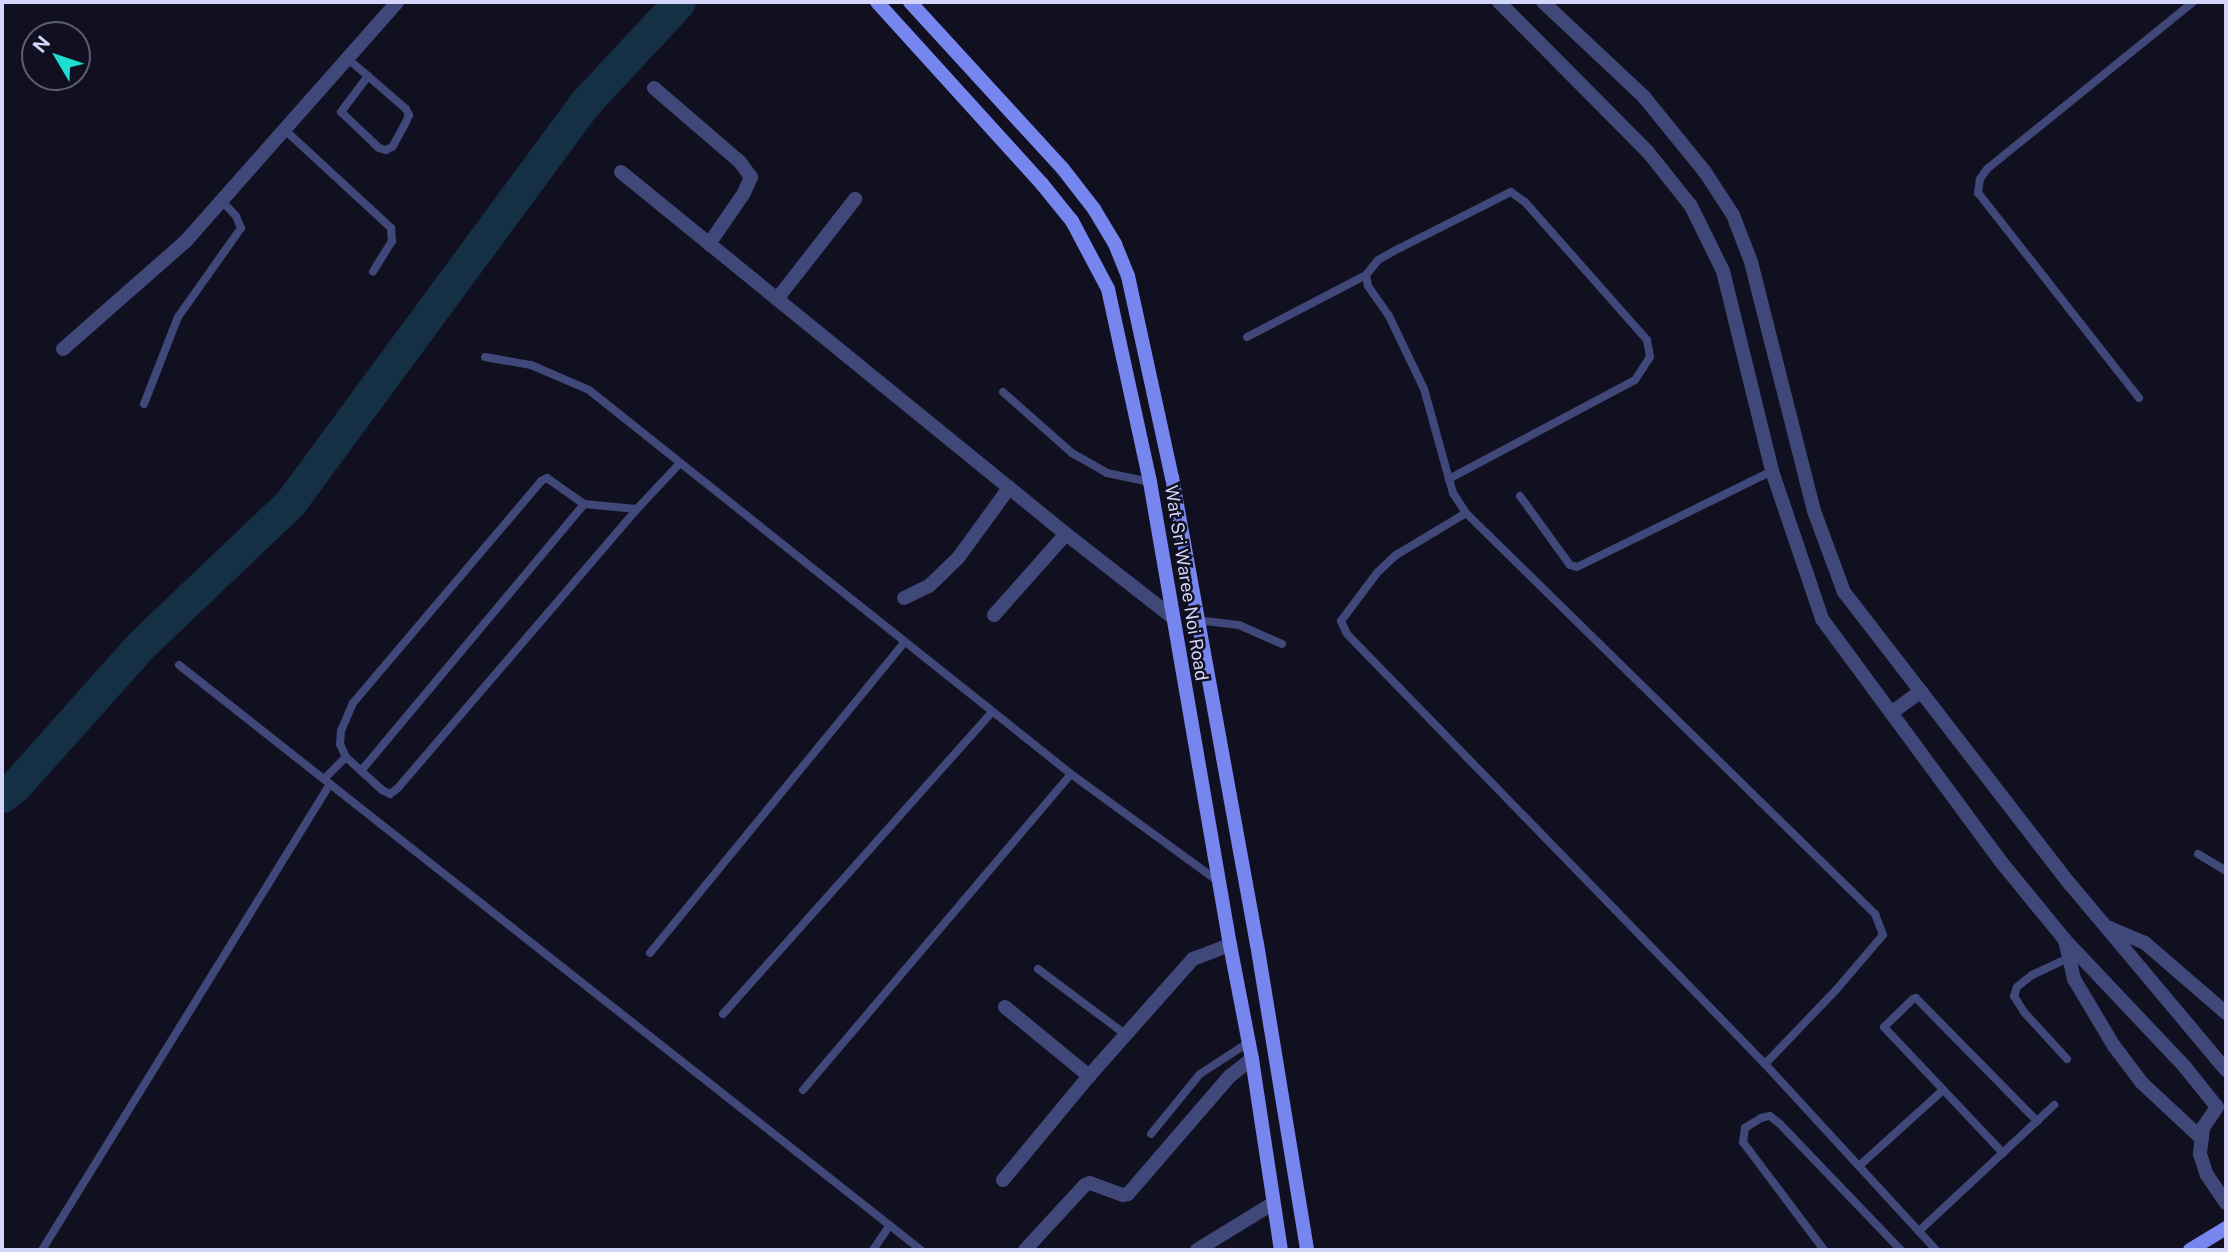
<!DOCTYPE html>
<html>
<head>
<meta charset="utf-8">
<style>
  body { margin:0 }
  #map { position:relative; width:2228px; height:1252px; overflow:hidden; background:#101020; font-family:"Public Sans",sans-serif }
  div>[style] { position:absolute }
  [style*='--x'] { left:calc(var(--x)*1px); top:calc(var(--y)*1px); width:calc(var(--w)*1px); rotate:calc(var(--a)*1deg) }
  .river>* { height:33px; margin:-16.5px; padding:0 16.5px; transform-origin:16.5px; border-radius:16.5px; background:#152f44 }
  .lane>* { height:8px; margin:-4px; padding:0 4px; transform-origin:4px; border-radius:4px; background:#404779 }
  .street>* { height:14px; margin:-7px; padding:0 7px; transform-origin:7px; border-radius:7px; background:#404779 }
  .secondary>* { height:14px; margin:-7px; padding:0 7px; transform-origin:7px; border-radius:7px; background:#7686ee }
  span { translate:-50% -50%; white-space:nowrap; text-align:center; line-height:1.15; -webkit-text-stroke:5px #101020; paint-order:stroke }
  .street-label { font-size:18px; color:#d4d5fa }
  .frame { position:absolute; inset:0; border:4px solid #d4d5fa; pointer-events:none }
  .north { position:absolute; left:21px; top:21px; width:70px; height:70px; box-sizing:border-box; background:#101020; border:2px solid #5e5f77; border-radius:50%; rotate:309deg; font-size:19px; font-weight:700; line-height:28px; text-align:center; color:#d4d5fa }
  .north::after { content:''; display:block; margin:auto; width:24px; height:32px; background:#1cded2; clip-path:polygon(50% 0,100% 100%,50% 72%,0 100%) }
</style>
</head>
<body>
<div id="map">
  <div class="river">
    <div style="--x:2;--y:796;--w:16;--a:-38"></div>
    <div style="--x:15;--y:786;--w:192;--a:-48.2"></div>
    <div style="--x:143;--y:643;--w:203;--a:-43.6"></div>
    <div style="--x:290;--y:503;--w:496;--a:-53.6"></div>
    <div style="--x:584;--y:104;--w:139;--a:-47"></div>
  </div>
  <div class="lane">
    <div style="--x:349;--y:60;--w:25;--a:40"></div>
    <div style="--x:368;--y:76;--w:50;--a:41"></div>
    <div style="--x:406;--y:109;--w:7;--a:63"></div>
    <div style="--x:409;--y:115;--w:10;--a:114"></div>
    <div style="--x:405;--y:124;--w:26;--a:119"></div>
    <div style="--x:392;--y:147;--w:7;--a:153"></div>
    <div style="--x:386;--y:150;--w:7;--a:-164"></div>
    <div style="--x:379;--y:148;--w:52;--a:-136.5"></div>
    <div style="--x:341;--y:112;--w:45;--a:-53.1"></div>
    <div style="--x:286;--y:131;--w:143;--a:42.7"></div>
    <div style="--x:391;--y:228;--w:13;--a:86"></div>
    <div style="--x:392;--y:241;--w:36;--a:122"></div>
    <div style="--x:1247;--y:337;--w:134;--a:-27.5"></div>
    <div style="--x:1366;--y:275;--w:19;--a:-51"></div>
    <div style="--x:1378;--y:260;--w:18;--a:-29"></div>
    <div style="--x:1394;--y:251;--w:131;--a:-26.8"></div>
    <div style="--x:1511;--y:192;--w:17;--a:36"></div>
    <div style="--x:1525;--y:202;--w:184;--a:48.5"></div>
    <div style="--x:1647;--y:340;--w:17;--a:80"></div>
    <div style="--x:1650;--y:357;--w:27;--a:123"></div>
    <div style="--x:1635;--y:380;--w:211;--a:152"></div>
    <div style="--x:1449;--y:479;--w:93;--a:-105.5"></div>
    <div style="--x:1424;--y:389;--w:81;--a:-115.6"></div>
    <div style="--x:1389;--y:316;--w:37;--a:-125"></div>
    <div style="--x:1368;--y:286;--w:11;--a:-100"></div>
    <div style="--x:485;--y:357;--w:47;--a:9.9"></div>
    <div style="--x:531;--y:365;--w:63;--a:23.3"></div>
    <div style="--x:589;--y:390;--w:616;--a:38.54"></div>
    <div style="--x:1071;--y:774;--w:183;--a:36.1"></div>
    <div style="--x:1003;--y:392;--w:92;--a:41.5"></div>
    <div style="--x:1072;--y:453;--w:40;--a:29.7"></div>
    <div style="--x:1107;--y:473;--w:44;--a:11.8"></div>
    <div style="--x:2139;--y:398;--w:261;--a:-128.1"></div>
    <div style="--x:1978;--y:193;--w:14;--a:-82"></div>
    <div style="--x:1980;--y:179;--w:12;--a:-55"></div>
    <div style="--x:1987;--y:169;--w:265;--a:-39"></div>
    <div style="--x:144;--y:404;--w:93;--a:-68.7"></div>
    <div style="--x:178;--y:317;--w:109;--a:-54.7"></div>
    <div style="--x:241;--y:228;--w:13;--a:-113"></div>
    <div style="--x:236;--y:216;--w:19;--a:-133"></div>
    <div style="--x:547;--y:478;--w:45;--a:35.1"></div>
    <div style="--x:584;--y:504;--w:53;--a:5.4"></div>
    <div style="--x:637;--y:509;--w:367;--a:130.6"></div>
    <div style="--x:398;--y:788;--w:10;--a:143"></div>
    <div style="--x:390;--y:794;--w:9;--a:-153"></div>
    <div style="--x:382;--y:790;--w:49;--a:-137.5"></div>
    <div style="--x:346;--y:757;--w:14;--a:-115"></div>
    <div style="--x:340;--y:744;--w:13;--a:-86"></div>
    <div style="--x:341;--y:731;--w:30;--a:-67"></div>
    <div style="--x:353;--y:703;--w:291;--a:-49.7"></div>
    <div style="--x:541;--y:481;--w:7;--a:-27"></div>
    <div style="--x:1449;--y:479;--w:15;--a:74"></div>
    <div style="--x:1453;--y:493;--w:24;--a:57"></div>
    <div style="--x:1466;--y:513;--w:573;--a:44.43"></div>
    <div style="--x:1875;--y:914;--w:22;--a:69"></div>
    <div style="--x:1883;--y:935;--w:72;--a:130.5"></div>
    <div style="--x:1836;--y:990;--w:103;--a:133.8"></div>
    <div style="--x:1520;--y:496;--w:85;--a:54.1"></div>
    <div style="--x:1570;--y:565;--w:7;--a:16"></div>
    <div style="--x:1577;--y:567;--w:217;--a:-26.2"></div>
    <div style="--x:637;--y:509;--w:63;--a:-46.9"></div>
    <div style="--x:1466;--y:513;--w:82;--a:149"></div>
    <div style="--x:1396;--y:555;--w:26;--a:137"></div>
    <div style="--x:1377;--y:573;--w:60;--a:126.9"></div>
    <div style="--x:1341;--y:621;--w:14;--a:65"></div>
    <div style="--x:1347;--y:634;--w:600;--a:45.81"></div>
    <div style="--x:1765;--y:1064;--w:253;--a:47.4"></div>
    <div style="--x:1196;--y:620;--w:43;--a:6.6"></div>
    <div style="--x:1239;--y:625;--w:47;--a:23.8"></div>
    <div style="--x:179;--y:665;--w:945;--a:38.25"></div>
    <div style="--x:361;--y:771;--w:348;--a:-50.1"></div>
    <div style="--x:324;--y:779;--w:31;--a:-45"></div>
    <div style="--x:2198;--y:854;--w:33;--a:31"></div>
    <div style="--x:650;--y:953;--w:402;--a:-50.7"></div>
    <div style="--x:1038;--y:969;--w:109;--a:36.8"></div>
    <div style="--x:723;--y:1014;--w:404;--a:-48.3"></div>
    <div style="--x:2067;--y:1059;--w:64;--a:-132.5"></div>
    <div style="--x:2024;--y:1012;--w:19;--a:-122"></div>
    <div style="--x:2014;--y:996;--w:9;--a:-72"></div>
    <div style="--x:2017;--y:987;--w:19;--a:-39"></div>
    <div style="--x:2032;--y:975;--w:40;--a:-25"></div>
    <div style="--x:803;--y:1090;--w:414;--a:-49.7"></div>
    <div style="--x:1151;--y:1134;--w:77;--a:-50.8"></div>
    <div style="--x:1200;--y:1074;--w:59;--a:-33.1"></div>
    <div style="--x:2003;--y:1153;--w:173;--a:-133.4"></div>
    <div style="--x:1884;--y:1027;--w:40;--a:-44"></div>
    <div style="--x:1913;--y:999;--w:3;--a:-18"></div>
    <div style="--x:1916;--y:998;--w:173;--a:45.5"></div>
    <div style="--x:1859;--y:1166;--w:113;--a:-42.1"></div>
    <div style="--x:1919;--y:1231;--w:185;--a:-43"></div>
    <div style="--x:42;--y:1250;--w:548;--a:-58.28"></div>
    <div style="--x:873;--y:1250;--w:30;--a:-56"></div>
    <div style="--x:1824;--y:1250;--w:135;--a:-126.9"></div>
    <div style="--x:1743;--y:1142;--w:14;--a:-82"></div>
    <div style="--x:1745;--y:1128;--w:19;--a:-32"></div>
    <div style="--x:1761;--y:1118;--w:9;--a:-13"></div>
    <div style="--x:1770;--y:1116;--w:13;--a:39"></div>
    <div style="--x:1780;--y:1124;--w:175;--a:46.2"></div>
  </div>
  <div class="street">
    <div style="--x:1499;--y:2;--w:211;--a:45.2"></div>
    <div style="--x:1648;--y:152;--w:69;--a:51.5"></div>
    <div style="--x:1691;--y:206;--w:72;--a:63.8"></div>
    <div style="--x:1723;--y:271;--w:206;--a:76.2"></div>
    <div style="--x:1772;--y:471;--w:156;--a:71.3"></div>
    <div style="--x:1822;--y:619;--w:303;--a:53.6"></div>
    <div style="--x:2002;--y:863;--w:99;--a:50.7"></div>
    <div style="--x:2065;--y:940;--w:175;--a:46.6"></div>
    <div style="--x:2185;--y:1067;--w:51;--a:51.3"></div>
    <div style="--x:2217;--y:1107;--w:25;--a:124"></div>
    <div style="--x:2203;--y:1128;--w:26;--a:97"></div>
    <div style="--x:2200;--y:1154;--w:22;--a:72"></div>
    <div style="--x:2207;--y:1175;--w:34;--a:56"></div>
    <div style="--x:1543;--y:2;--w:139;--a:43.2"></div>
    <div style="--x:1644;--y:97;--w:97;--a:50.9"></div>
    <div style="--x:1705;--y:172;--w:51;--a:56.9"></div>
    <div style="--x:1733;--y:215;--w:50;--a:69"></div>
    <div style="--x:1751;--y:262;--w:257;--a:75.8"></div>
    <div style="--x:1814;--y:511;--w:86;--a:69.7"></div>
    <div style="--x:1844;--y:592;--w:369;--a:52.3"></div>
    <div style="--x:2070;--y:884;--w:243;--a:50"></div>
    <div style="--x:654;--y:88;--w:113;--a:40.7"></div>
    <div style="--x:740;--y:162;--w:19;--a:54"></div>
    <div style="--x:751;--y:177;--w:17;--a:114"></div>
    <div style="--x:744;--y:193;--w:62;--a:124.5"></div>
    <div style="--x:621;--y:172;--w:574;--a:39.13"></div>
    <div style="--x:1066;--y:534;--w:133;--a:38"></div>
    <div style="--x:777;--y:299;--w:127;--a:-52"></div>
    <div style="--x:63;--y:349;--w:162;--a:-41.3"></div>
    <div style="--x:185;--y:242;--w:320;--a:-48.5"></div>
    <div style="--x:904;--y:598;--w:28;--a:-26"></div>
    <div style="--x:929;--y:586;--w:40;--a:-44"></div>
    <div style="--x:958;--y:558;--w:87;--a:-53.9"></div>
    <div style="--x:994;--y:615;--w:108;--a:-48.4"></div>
    <div style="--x:1891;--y:713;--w:37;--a:-36"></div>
    <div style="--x:2107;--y:927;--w:41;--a:22.8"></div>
    <div style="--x:2145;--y:943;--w:107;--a:40.8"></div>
    <div style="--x:2065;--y:940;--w:40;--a:77"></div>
    <div style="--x:2074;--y:979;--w:78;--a:59.2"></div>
    <div style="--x:2114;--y:1046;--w:46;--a:52.9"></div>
    <div style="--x:2142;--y:1083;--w:82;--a:43"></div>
    <div style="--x:1005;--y:1007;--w:109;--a:39.4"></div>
    <div style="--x:1003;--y:1180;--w:135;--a:-50.4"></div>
    <div style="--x:1089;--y:1076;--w:157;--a:-48.4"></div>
    <div style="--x:1193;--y:959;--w:40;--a:-21"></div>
    <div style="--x:1025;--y:1250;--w:88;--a:-47.3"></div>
    <div style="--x:1085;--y:1185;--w:5;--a:-22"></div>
    <div style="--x:1090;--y:1183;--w:35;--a:20"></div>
    <div style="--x:1123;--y:1195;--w:5;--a:-11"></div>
    <div style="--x:1128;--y:1194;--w:156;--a:-49.2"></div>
    <div style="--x:1230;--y:1076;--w:28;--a:-38"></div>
    <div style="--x:1197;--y:1250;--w:88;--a:-31.5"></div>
  </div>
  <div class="secondary">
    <div style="--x:877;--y:2;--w:246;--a:47.8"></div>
    <div style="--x:1042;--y:184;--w:48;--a:51"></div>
    <div style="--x:1072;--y:221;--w:77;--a:62.1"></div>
    <div style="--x:1108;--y:289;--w:198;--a:77.7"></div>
    <div style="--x:1150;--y:482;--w:470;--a:80.2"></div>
    <div style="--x:1230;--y:945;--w:116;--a:79.1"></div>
    <div style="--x:1252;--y:1059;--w:193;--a:81.4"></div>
    <div style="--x:910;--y:2;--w:226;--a:47.5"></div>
    <div style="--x:1063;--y:169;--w:51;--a:52.2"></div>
    <div style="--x:1094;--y:209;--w:41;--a:59"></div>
    <div style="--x:1115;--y:244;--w:35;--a:68"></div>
    <div style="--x:1128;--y:276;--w:206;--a:77.7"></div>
    <div style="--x:1172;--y:477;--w:475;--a:79.7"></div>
    <div style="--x:1257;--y:944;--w:310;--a:80.7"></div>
    <div style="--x:2190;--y:1250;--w:42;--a:-31.4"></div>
  </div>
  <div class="street-label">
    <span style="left:1186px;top:583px;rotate:81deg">Wat Sri Waree Noi Road</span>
  </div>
  <div class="frame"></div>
  <div class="north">N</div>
</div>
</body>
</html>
